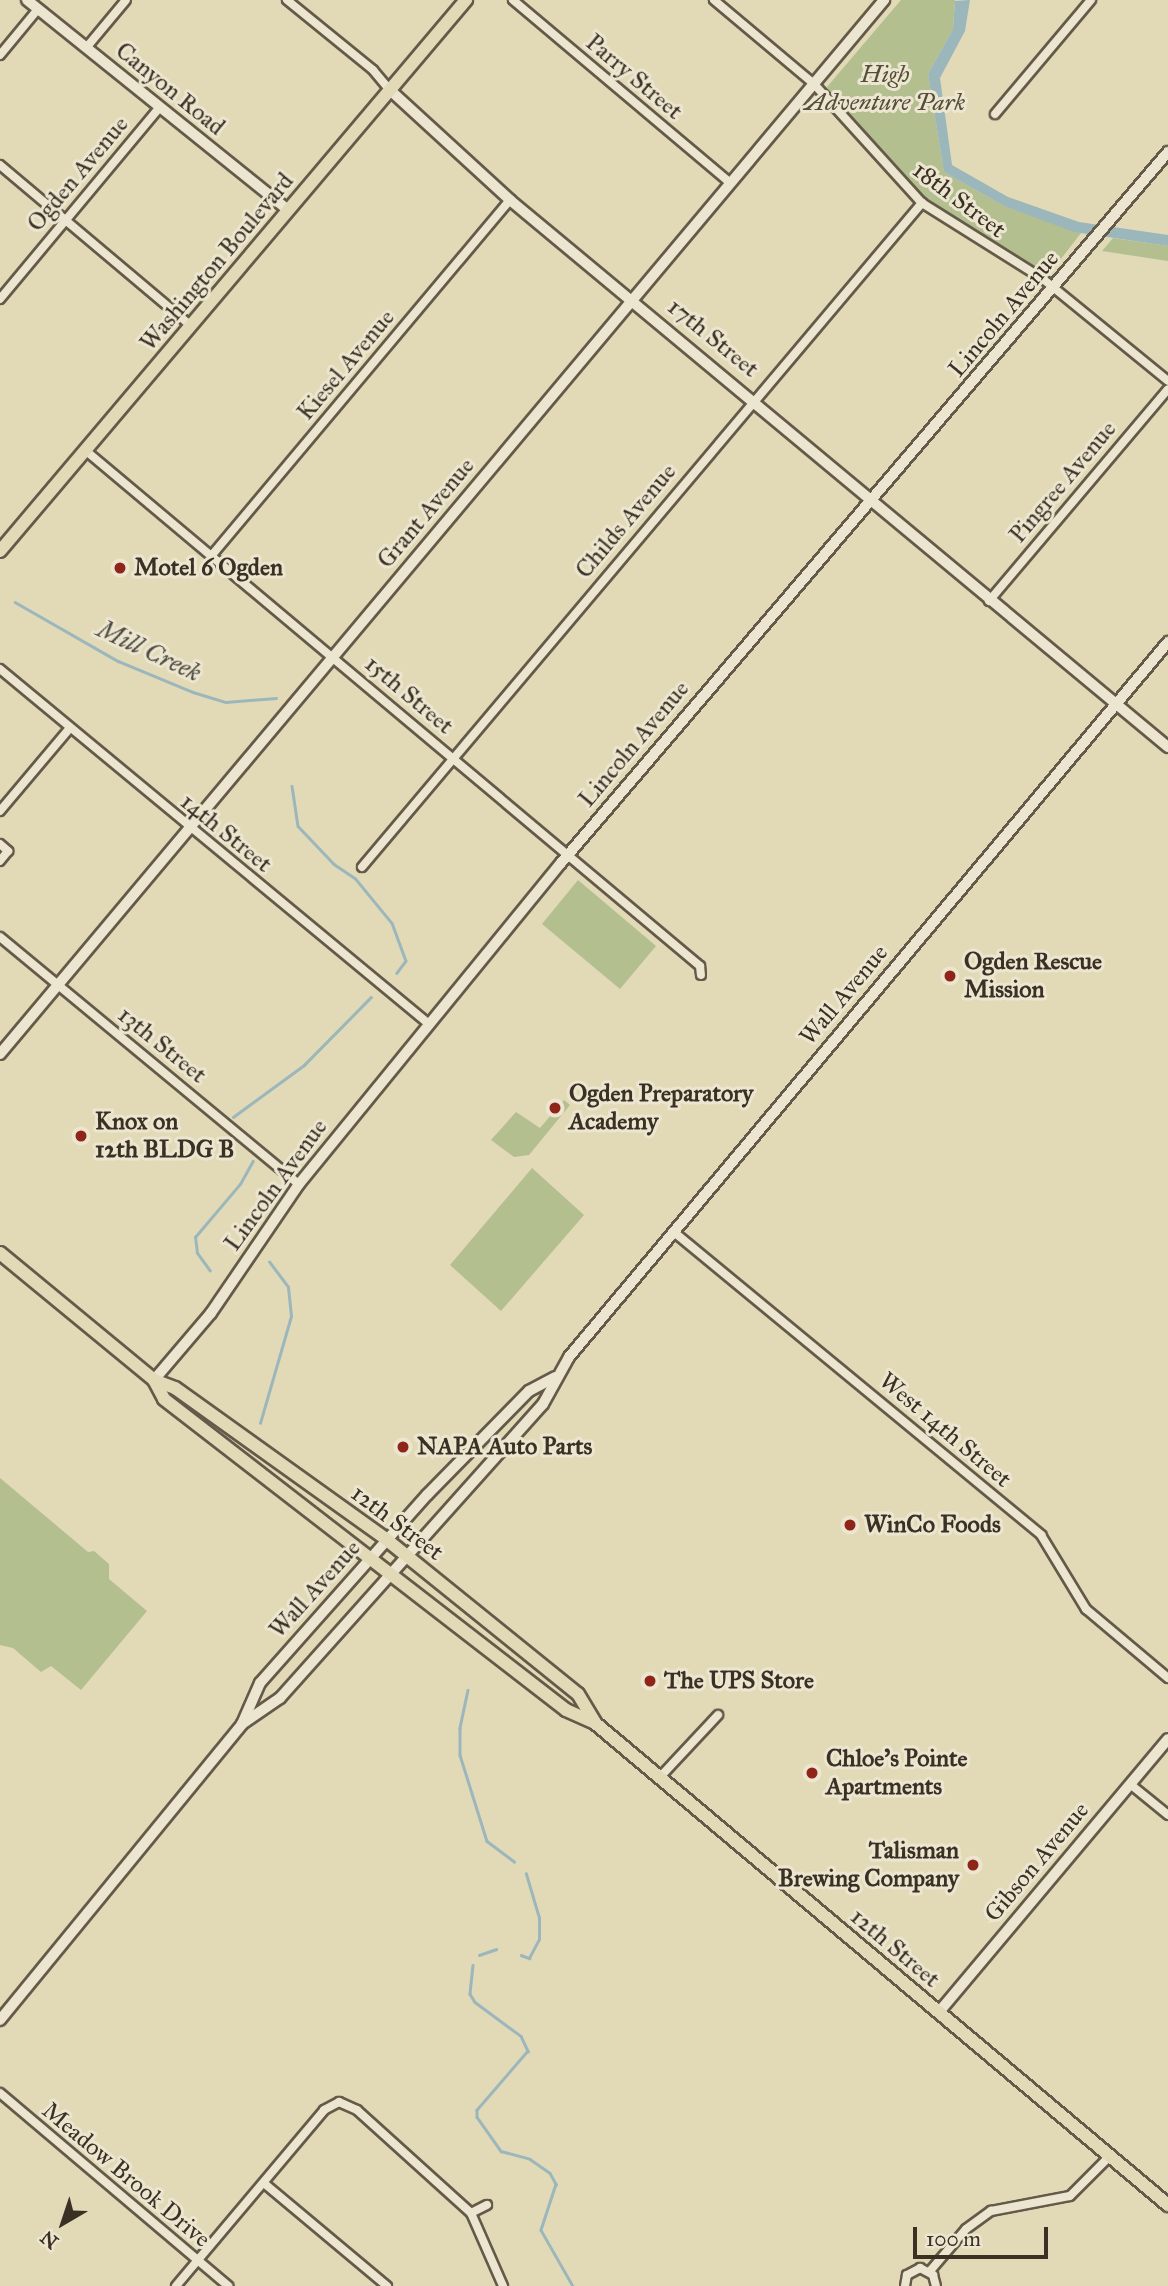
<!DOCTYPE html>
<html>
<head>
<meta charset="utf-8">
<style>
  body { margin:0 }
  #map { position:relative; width:1168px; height:2286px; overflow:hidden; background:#e2d9b7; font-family:"IM FELL Great Primer",serif }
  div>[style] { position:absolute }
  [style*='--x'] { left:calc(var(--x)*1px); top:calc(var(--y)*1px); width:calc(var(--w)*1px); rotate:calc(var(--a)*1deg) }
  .green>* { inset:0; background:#b3bf8f }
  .water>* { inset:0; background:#9bb7bb }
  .stream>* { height:2.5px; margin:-1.25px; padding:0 1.25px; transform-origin:1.25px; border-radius:1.25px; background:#9bb7bb }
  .roads { filter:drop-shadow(2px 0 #655a49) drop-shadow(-2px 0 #655a49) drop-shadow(0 2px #655a49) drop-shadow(0 -2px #655a49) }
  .street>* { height:8px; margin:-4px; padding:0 4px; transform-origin:4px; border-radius:4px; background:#ece6d0 }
  .secondary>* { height:10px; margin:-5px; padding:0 5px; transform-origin:5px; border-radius:5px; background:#ece6d0 }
  .primary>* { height:12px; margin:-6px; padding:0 6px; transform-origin:6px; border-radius:6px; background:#e2d9b7 }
  .dots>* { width:19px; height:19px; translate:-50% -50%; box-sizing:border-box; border:4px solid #ece6d0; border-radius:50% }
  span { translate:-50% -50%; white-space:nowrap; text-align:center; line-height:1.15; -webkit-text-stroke:6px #ece6d0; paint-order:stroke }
  .park-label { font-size:24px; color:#534d39; font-style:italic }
  .street-label { font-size:24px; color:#3b3024 }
  .poi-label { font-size:24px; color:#3b3024; font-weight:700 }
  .left { translate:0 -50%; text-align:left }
  .right { translate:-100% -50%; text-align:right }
  .water-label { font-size:26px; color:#4e4b42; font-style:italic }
  .north { position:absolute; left:28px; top:2188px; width:70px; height:70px; -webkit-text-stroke:5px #ece6d0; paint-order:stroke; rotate:219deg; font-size:19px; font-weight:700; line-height:28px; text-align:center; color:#3b3024 }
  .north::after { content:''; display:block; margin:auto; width:24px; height:32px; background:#3b3024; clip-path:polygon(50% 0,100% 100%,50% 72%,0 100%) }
  .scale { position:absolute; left:913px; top:2227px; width:135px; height:32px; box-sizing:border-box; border:4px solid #3b3024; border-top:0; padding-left:9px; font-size:21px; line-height:24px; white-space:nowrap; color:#3b3024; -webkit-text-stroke:5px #ece6d0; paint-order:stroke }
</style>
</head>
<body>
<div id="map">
  <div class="green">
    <div style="clip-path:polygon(901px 0,955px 0,953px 29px,928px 74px,944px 172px,1004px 206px,1081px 233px,1050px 273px,1015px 260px,919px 193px,831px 98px,827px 87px)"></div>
    <div style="clip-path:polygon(1113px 238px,1168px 246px,1168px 261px,1102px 251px)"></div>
    <div style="clip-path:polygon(578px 880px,656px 946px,620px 989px,542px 924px)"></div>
    <div style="clip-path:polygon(564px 1100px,570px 1105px,529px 1155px,514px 1157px,491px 1140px,516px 1112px,540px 1128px)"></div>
    <div style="clip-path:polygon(532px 1168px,584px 1215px,501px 1311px,450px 1265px)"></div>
    <div style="clip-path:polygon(0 1478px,88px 1552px,94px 1551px,109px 1564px,109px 1579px,147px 1611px,81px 1690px,51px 1666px,41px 1672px,13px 1648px,0 1645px)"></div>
  </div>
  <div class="water">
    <div style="clip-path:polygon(970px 0,965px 31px,940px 78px,952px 165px,1008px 197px,1079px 222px,1168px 235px,1168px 246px,1074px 232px,1004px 206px,944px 172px,928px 74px,953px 29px,955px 1px)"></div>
  </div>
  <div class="stream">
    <div style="--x:15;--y:602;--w:119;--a:29.8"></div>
    <div style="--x:118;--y:661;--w:81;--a:22.5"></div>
    <div style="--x:193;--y:692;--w:34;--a:17"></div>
    <div style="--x:226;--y:702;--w:50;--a:-4.6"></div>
    <div style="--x:292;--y:786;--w:40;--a:81.5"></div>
    <div style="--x:298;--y:826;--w:52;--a:46.5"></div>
    <div style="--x:334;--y:864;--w:25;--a:34"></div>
    <div style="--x:355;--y:878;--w:58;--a:50.6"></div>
    <div style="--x:392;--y:923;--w:40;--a:69.8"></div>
    <div style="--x:406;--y:961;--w:15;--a:127"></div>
    <div style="--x:233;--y:1117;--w:88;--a:-36.2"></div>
    <div style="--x:304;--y:1065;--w:95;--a:-45.4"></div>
    <div style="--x:210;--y:1271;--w:22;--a:-126"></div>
    <div style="--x:197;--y:1253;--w:16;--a:-97"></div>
    <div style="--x:195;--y:1237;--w:70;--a:-49.7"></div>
    <div style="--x:240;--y:1184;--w:26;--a:-61"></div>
    <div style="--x:260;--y:1423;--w:111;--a:-73.8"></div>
    <div style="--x:291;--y:1316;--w:29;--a:-96"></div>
    <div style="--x:288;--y:1287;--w:31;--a:-127"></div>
    <div style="--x:468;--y:1690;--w:39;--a:102"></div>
    <div style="--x:460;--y:1728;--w:27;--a:90"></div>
    <div style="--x:460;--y:1755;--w:90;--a:72.6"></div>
    <div style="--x:487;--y:1841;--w:34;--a:37"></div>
    <div style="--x:479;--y:1955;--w:18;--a:-19"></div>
    <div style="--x:521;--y:1955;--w:9;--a:21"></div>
    <div style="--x:529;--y:1958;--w:21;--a:-62"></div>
    <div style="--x:539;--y:1939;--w:21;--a:-90"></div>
    <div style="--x:539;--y:1918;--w:46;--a:-106.5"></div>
    <div style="--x:473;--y:1965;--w:29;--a:96"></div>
    <div style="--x:470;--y:1994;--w:9;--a:58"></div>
    <div style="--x:475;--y:2002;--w:57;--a:36.5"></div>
    <div style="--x:521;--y:2036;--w:17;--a:65"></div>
    <div style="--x:528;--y:2051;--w:78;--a:130.8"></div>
    <div style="--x:477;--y:2110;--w:7;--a:90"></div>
    <div style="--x:477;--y:2117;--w:42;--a:54.8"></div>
    <div style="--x:501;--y:2151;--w:30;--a:15"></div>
    <div style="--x:530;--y:2159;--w:24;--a:35"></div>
    <div style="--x:550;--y:2173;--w:13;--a:61"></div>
    <div style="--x:556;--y:2184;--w:48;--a:108.1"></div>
    <div style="--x:541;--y:2230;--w:64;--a:60.3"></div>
  </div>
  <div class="roads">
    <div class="street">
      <div style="--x:287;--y:0;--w:111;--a:39.1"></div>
      <div style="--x:373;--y:70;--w:26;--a:50"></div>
      <div style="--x:513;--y:0;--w:284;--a:40.1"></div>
      <div style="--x:714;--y:0;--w:131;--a:40"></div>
      <div style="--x:814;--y:84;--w:161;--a:47.8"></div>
      <div style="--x:922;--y:203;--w:143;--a:32.1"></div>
      <div style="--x:1043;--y:279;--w:161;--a:39.2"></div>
      <div style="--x:86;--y:48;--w:62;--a:-50.2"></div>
      <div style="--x:0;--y:55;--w:60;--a:-50.4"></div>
      <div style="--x:995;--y:114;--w:149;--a:-49.9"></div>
      <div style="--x:0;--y:165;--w:250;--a:40.1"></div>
      <div style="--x:0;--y:299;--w:250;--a:-50.2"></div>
      <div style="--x:85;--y:450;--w:803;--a:40"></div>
      <div style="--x:700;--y:966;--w:9;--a:84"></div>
      <div style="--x:212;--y:555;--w:463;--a:-50"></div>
      <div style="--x:989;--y:601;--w:277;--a:-49.8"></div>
      <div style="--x:0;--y:669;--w:557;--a:39.61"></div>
      <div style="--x:0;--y:811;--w:109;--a:-49.9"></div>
      <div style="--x:0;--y:844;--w:11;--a:41"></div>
      <div style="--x:8;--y:851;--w:13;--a:129"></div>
      <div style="--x:362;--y:867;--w:869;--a:-49.86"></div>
      <div style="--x:0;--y:937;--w:388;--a:39.6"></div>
      <div style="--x:675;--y:1233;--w:475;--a:39.5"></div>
      <div style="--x:1041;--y:1535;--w:87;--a:58.7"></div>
      <div style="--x:1086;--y:1609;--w:107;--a:40.1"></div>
      <div style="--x:660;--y:1777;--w:85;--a:-46.9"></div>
      <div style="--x:1130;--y:1784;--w:49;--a:39.2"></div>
      <div style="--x:0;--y:2093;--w:299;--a:40.2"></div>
      <div style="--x:265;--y:2184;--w:159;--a:39.9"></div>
      <div style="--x:471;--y:2213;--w:18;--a:-27"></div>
      <div style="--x:930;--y:2271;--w:55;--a:-49.4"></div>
      <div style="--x:966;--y:2229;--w:31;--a:-36"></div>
      <div style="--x:991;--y:2211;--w:80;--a:-10.8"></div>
      <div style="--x:1070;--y:2196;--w:57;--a:-45"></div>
      <div style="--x:176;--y:2286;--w:230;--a:-49.9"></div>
      <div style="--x:324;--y:2110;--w:17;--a:-28"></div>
      <div style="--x:339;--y:2102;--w:20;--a:24"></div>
      <div style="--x:357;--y:2110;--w:154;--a:42.1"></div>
      <div style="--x:471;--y:2213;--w:80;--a:66.3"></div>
      <div style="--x:905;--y:2286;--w:11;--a:-80"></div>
      <div style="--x:907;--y:2275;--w:15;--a:-28"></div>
      <div style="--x:920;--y:2268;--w:15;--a:28"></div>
      <div style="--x:933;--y:2275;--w:11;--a:75"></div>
    </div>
    <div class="secondary">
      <div style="--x:27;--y:0;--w:335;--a:38.8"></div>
      <div style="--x:390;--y:90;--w:163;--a:42.5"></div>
      <div style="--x:510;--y:200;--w:856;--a:39.74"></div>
      <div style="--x:0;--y:1054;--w:1376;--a:-50.01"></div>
      <div style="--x:154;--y:1380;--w:88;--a:-49.6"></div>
      <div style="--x:211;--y:1313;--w:156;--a:-55.7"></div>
      <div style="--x:299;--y:1184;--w:414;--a:-50.8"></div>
      <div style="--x:561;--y:863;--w:935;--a:-49.51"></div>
      <div style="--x:242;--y:1724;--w:46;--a:-34.4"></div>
      <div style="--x:280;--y:1698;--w:394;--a:-48.2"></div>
      <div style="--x:543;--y:1404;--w:54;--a:-61"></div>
      <div style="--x:569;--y:1357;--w:933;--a:-50.04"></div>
      <div style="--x:939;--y:2012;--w:356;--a:-50"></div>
      <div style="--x:0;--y:2020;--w:382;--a:-50.7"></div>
      <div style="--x:242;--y:1724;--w:45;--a:-66.3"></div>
      <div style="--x:260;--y:1683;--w:251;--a:-48.4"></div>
      <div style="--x:427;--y:1495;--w:146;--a:-45.6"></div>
      <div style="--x:529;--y:1391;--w:30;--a:-28"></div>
    </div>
    <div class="primary">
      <div style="--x:0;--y:551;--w:722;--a:-49.78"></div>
      <div style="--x:0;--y:1253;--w:200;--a:39.5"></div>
      <div style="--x:154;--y:1380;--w:22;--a:21"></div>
      <div style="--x:175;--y:1388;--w:261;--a:35.6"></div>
      <div style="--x:387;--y:1540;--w:245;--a:38.9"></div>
      <div style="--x:578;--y:1694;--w:33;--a:59"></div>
      <div style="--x:154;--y:1380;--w:21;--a:62"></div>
      <div style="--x:164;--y:1399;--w:508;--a:37.73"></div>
      <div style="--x:566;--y:1710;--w:32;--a:24"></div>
      <div style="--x:595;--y:1723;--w:749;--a:40.07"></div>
    </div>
  </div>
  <div class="dots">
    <div style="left:120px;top:568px;background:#8f2418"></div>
    <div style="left:950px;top:976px;background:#8f2418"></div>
    <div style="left:555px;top:1108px;background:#8f2418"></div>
    <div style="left:81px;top:1136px;background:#8f2418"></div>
    <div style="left:403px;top:1447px;background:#8f2418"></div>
    <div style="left:850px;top:1525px;background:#8f2418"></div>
    <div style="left:650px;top:1681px;background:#8f2418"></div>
    <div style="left:812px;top:1773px;background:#8f2418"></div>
    <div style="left:973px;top:1865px;background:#8f2418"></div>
  </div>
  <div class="park-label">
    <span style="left:885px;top:89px">High<br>Adventure Park</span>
  </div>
  <div class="street-label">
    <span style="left:634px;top:77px;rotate:40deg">Parry Street</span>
    <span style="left:170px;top:89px;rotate:39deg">Canyon Road</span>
    <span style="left:78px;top:174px;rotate:-50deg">Ogden Avenue</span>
    <span style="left:959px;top:200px;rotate:37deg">18th Street</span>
    <span style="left:217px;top:262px;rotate:-50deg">Washington Boulevard</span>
    <span style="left:1004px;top:314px;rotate:-50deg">Lincoln Avenue</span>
    <span style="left:713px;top:338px;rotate:39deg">17th Street</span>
    <span style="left:346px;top:365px;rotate:-50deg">Kiesel Avenue</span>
    <span style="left:1063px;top:482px;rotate:-50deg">Pingree Avenue</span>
    <span style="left:426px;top:513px;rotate:-50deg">Grant Avenue</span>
    <span style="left:626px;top:521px;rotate:-50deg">Childs Avenue</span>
    <span style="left:409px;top:695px;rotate:40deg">15th Street</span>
    <span style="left:634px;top:744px;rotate:-50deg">Lincoln Avenue</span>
    <span style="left:226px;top:833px;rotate:39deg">14th Street</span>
    <span style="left:844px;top:995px;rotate:-50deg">Wall Avenue</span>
    <span style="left:162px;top:1045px;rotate:39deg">13th Street</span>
    <span style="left:276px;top:1185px;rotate:-54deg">Lincoln Avenue</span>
    <span style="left:945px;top:1430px;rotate:40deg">West 14th Street</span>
    <span style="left:397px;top:1523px;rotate:37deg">12th Street</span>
    <span style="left:315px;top:1589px;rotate:-48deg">Wall Avenue</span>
    <span style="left:1037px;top:1862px;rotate:-50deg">Gibson Avenue</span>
    <span style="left:895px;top:1948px;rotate:40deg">12th Street</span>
    <span style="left:126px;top:2175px;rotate:40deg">Meadow Brook Drive</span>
  </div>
  <div class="poi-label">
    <span class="left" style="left:134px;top:568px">Motel 6 Ogden</span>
    <span class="left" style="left:964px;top:976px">Ogden Rescue<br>Mission</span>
    <span class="left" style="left:569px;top:1108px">Ogden Preparatory<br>Academy</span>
    <span class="left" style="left:95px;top:1136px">Knox on<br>12th BLDG B</span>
    <span class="left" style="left:417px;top:1447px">NAPA Auto Parts</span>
    <span class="left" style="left:864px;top:1525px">WinCo Foods</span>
    <span class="left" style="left:664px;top:1681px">The UPS Store</span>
    <span class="left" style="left:826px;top:1773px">Chloe's Pointe<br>Apartments</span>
    <span class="right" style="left:959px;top:1865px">Talisman<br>Brewing Company</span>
  </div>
  <div class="water-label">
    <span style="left:149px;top:651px;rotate:25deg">Mill Creek</span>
  </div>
  <div class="north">N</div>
  <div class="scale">100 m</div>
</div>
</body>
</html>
